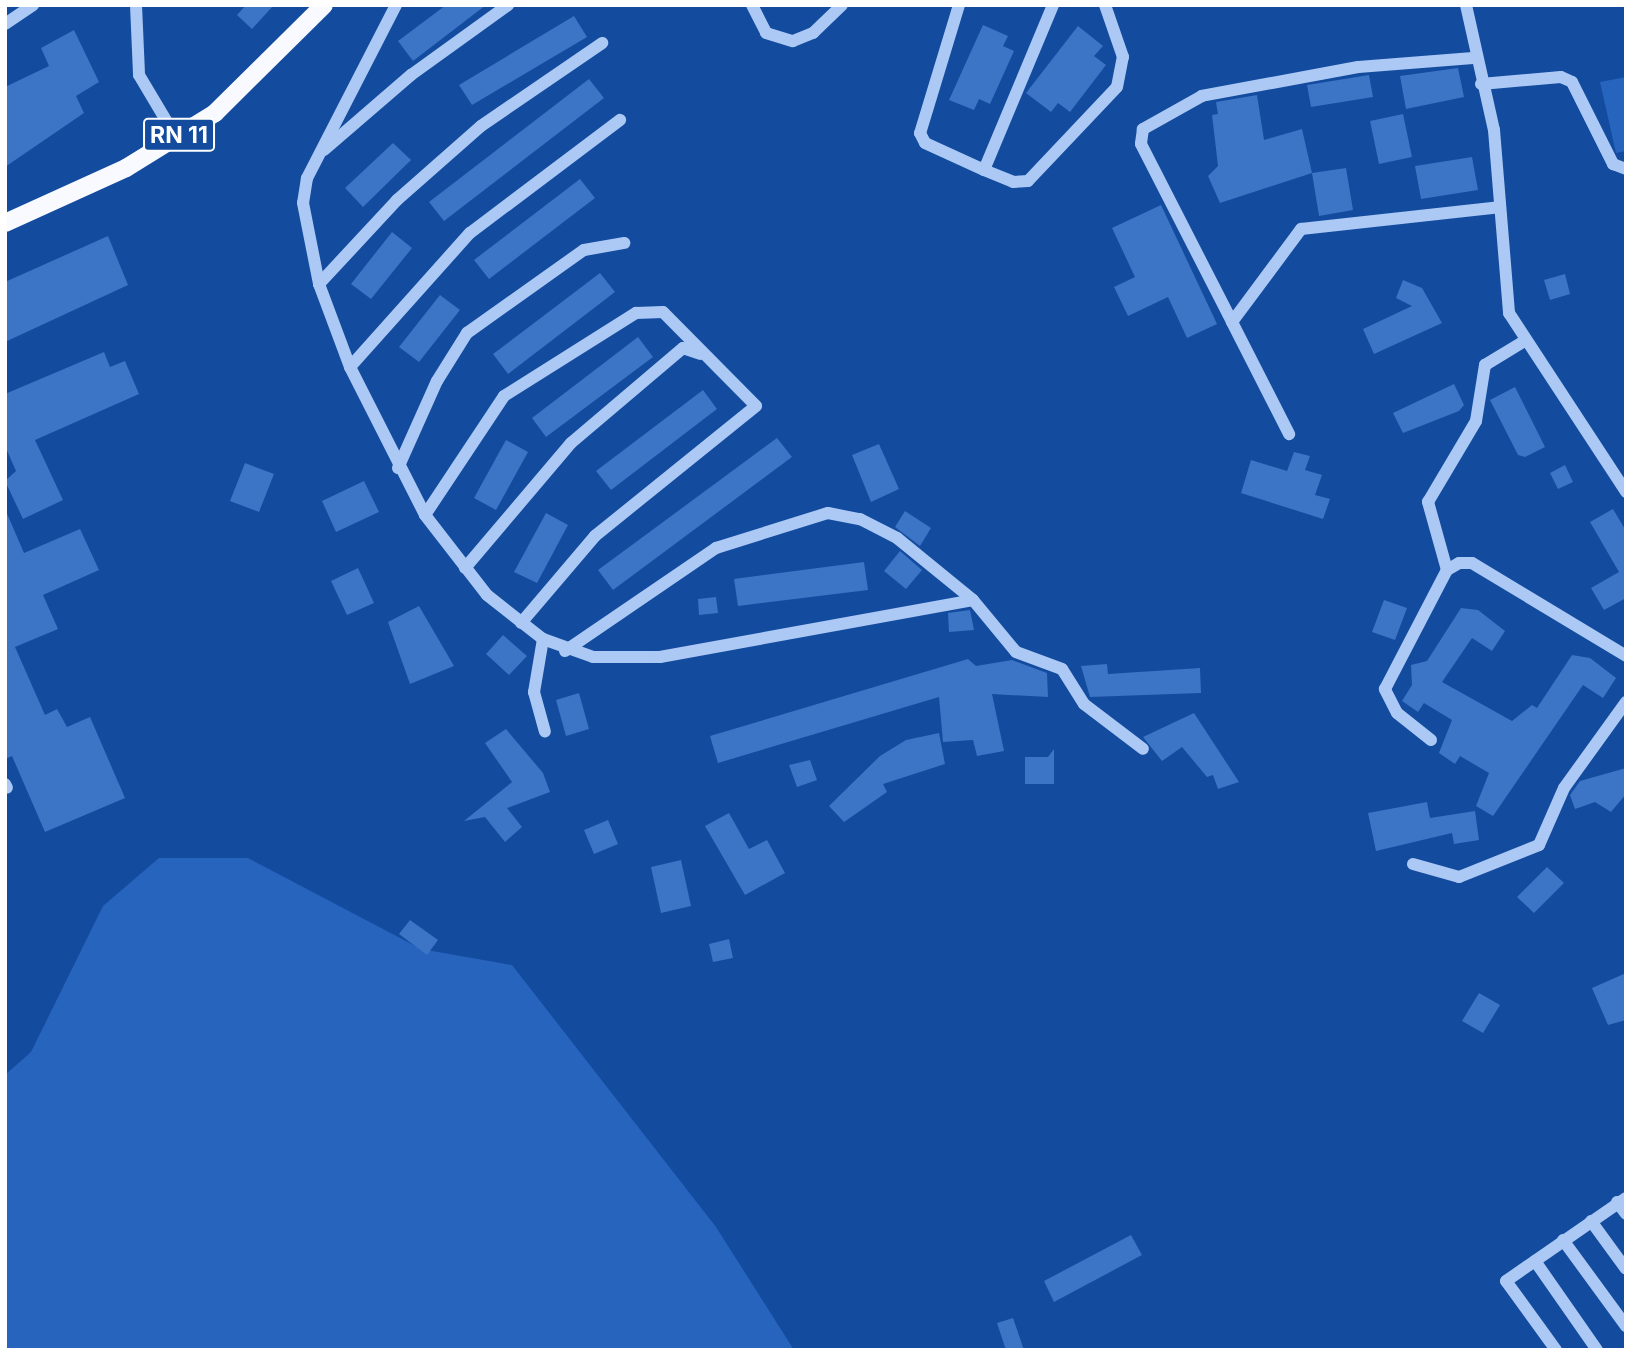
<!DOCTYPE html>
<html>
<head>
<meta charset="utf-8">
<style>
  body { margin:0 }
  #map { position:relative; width:1631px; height:1355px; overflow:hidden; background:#134b9f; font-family:Inter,sans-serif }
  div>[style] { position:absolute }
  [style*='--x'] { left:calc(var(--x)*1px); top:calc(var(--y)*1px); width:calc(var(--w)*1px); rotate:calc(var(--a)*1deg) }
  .green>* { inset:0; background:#2664bd }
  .building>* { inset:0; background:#3c74c6 }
  .minor>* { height:12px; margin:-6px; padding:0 6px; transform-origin:6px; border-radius:6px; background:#abc9f4 }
  .major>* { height:18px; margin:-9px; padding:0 9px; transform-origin:9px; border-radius:9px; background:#f8faff }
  span { translate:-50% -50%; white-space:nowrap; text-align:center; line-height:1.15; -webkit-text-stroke:5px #134b9f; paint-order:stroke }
  .shield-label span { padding:2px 5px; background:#134b9f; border:2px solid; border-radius:5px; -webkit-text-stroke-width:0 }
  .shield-label { font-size:23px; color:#fff; font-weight:700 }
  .frame { position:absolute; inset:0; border:7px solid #fff; pointer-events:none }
</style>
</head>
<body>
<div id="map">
  <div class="green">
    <div style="clip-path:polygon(1626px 77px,1626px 151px,1616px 153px,1600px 82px)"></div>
    <div style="clip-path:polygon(159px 858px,248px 858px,421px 949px,512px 965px,716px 1227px,794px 1350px,5px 1350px,5px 1075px,31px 1052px,103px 906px)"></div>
  </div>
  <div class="building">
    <div style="clip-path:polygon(246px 5px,274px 5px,252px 29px,237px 15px)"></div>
    <div style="clip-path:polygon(446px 5px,486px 5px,413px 61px,398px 41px)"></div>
    <div style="clip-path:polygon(574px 16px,587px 37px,472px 105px,459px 85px)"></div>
    <div style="clip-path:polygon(983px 25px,1008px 36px,1003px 46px,1014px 51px,990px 104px,979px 99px,974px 110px,949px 100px)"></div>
    <div style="clip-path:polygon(1078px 26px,1103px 46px,1094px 56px,1106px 65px,1070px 112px,1058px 103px,1051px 112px,1026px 93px)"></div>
    <div style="clip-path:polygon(74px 30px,99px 82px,76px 96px,84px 113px,5px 167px,5px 87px,49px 66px,41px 48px)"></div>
    <div style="clip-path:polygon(1458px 68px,1464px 97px,1406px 109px,1400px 76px)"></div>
    <div style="clip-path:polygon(1369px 75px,1373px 97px,1311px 107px,1307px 85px)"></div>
    <div style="clip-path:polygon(589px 79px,604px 98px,444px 221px,429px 202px)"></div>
    <div style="clip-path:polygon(1257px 95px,1264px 140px,1302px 129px,1312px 173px,1346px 168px,1353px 210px,1319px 216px,1312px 173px,1220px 203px,1208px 176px,1218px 166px,1212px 115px,1218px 114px,1216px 102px)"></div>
    <div style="clip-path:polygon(1403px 114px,1412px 157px,1379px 164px,1370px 121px)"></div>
    <div style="clip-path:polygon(393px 143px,411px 160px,363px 207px,345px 188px)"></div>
    <div style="clip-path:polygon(1472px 157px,1478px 190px,1421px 199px,1415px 166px)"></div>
    <div style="clip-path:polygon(580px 179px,595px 198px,489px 279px,474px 260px)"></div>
    <div style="clip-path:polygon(1161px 205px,1217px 324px,1187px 338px,1168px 297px,1128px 316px,1114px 287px,1135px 277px,1112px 228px)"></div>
    <div style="clip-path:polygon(392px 232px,412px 248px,371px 299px,351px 284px)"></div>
    <div style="clip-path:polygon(108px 236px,128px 285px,5px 342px,5px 282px)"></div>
    <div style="clip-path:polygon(600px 273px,615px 292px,508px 374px,493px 354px)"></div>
    <div style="clip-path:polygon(1565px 274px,1570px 294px,1550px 300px,1544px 280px)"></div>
    <div style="clip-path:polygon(1403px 280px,1422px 288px,1442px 323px,1374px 354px,1363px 329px,1412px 306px,1396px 298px)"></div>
    <div style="clip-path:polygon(440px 295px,460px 310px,419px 362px,399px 347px)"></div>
    <div style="clip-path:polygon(638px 337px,653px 357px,546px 437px,532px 418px)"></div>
    <div style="clip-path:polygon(104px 352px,110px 367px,125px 361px,139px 394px,35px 440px,63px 500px,23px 519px,5px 481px,16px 471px,5px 446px,5px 394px)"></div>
    <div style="clip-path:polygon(1454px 384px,1464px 405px,1459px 411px,1403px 433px,1393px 413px)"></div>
    <div style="clip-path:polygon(1515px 387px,1545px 447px,1525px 457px,1518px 455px,1490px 400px)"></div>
    <div style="clip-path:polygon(703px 390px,717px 409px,611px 490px,596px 471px)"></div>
    <div style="clip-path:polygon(777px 438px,792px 457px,613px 590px,598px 570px)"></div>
    <div style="clip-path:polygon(506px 440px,528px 452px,496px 510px,474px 498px)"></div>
    <div style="clip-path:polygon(879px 444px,899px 489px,871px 502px,852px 455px)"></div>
    <div style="clip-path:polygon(1294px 452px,1310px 456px,1305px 470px,1322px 475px,1315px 495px,1330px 499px,1323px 519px,1241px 493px,1251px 460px,1287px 471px)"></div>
    <div style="clip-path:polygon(245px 463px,274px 474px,259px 512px,230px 501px)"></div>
    <div style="clip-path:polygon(1565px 465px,1573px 482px,1558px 489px,1550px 473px)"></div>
    <div style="clip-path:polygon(364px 481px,379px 512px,336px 532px,322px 501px)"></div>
    <div style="clip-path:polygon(5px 509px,24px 553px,80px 529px,99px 570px,43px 595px,58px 629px,15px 647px,45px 715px,57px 709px,67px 727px,90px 717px,125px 798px,45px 832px,12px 756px,5px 759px)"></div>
    <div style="clip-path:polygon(1613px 509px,1626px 531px,1626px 598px,1604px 610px,1591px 588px,1619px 572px,1590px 522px)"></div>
    <div style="clip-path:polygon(905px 511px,931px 528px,920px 546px,895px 527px)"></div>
    <div style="clip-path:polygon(546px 513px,568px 525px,537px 583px,514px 572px)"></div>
    <div style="clip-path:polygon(900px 551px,922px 570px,906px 589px,884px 571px)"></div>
    <div style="clip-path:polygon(864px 562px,868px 590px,738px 606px,734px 579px)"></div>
    <div style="clip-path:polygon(358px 568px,374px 603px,347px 615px,331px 581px)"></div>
    <div style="clip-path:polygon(716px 597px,718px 613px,699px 615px,698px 599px)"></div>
    <div style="clip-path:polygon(1384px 600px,1407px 608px,1395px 640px,1372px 632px)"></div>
    <div style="clip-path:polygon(419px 606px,454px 666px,410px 684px,388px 622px)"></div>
    <div style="clip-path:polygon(1461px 608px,1478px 610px,1505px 631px,1492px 651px,1472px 638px,1442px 682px,1512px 721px,1532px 705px,1537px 708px,1572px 655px,1590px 658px,1616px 678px,1603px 698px,1583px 685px,1493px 816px,1476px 806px,1489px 773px,1460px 756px,1455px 764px,1439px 753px,1452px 720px,1424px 703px,1418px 712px,1402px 701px,1412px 685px,1411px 665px,1427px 661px)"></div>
    <div style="clip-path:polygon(970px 610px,974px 630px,949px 632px,948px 613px)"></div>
    <div style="clip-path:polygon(503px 635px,527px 656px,509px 675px,486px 654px)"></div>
    <div style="clip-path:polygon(968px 659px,976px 666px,1012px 660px,1047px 673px,1048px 697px,992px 694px,1004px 751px,977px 756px,973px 740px,943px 742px,939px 697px,718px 763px,710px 736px)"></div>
    <div style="clip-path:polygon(1107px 664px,1108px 674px,1200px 668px,1201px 693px,1090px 697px,1081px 666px)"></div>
    <div style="clip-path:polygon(579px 693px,589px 729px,566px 736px,556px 700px)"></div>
    <div style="clip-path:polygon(1194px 713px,1239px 782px,1218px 789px,1213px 775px,1207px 777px,1182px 747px,1162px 761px,1143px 737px)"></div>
    <div style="clip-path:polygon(506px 729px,543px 773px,550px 792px,507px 808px,522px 827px,505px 842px,485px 817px,464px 821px,512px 782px,485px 743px)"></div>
    <div style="clip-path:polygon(939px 733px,945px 764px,883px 784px,887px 792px,844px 822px,829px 806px,880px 756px,906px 740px)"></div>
    <div style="clip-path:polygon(1054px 749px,1054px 784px,1025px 784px,1025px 757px,1048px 757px)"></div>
    <div style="clip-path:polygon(810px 760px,817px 780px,797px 787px,789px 765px)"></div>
    <div style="clip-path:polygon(1626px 768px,1626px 794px,1611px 812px,1595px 802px,1575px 809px,1570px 795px,1580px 781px)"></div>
    <div style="clip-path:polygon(1427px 802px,1430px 818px,1475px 811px,1479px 840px,1454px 844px,1452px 833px,1376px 851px,1368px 813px)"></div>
    <div style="clip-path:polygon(729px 813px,749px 849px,767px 840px,785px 873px,745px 895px,705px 826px)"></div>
    <div style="clip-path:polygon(608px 820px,618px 844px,594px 854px,584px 830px)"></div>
    <div style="clip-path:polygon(681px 860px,691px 906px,661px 913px,651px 867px)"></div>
    <div style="clip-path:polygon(1547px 867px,1564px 883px,1534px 913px,1517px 897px)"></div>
    <div style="clip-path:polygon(410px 920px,438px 940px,427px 955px,399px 934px)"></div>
    <div style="clip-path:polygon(729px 939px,733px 958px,713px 962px,709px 944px)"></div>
    <div style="clip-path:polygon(1626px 973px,1626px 1020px,1608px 1025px,1592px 988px)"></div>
    <div style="clip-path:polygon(1479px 993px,1500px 1005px,1483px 1033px,1462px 1021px)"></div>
    <div style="clip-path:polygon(1131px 1235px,1142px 1255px,1054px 1302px,1044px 1281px)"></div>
    <div style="clip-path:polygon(1013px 1318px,1024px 1350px,1006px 1350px,997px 1323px)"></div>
  </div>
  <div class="minor">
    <div style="--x:136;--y:5;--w:70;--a:87.5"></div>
    <div style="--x:139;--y:75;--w:72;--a:59.2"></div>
    <div style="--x:396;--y:5;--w:195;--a:117.2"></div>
    <div style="--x:307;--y:178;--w:25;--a:99"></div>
    <div style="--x:303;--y:203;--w:83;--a:78.8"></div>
    <div style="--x:319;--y:284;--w:89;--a:69.5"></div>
    <div style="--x:350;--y:367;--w:166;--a:63.1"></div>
    <div style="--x:425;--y:515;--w:101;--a:52.2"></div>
    <div style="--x:487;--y:595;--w:71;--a:38.2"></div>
    <div style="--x:543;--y:639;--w:53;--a:19.8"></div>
    <div style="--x:593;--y:657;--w:67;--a:0"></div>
    <div style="--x:660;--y:657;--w:318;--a:-10.3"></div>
    <div style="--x:752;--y:5;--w:31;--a:63"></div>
    <div style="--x:766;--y:33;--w:28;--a:17"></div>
    <div style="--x:793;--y:41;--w:22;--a:-22"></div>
    <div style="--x:813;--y:33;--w:40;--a:-44"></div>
    <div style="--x:959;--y:5;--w:134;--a:106.9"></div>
    <div style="--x:920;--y:133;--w:11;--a:63"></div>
    <div style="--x:925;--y:143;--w:65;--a:24.6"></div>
    <div style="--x:984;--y:170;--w:179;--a:-67.3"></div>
    <div style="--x:1466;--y:5;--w:128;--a:77.4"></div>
    <div style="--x:1494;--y:130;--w:184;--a:85.3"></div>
    <div style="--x:1509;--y:313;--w:214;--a:56.8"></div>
    <div style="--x:5;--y:24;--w:34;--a:-34"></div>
    <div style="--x:1473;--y:58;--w:115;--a:175.5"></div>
    <div style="--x:1358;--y:67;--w:159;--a:169.5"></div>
    <div style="--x:1202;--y:96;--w:68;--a:150.8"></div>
    <div style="--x:1143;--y:129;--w:15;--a:98"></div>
    <div style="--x:1141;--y:144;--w:200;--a:62.9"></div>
    <div style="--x:1232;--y:322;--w:116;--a:-53.4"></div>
    <div style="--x:1301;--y:229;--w:199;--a:-6.3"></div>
    <div style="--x:1481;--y:84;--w:80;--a:-5"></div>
    <div style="--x:1561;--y:77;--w:12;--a:24"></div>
    <div style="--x:1572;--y:82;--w:92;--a:63.4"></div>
    <div style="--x:1613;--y:164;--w:14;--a:21"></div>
    <div style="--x:324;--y:150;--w:115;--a:-40.8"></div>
    <div style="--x:411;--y:75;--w:120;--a:-35.8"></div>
    <div style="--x:984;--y:170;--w:31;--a:22"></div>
    <div style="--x:1013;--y:182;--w:15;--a:-4"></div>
    <div style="--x:1028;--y:181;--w:129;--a:-46.6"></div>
    <div style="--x:1117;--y:87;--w:31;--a:-79"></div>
    <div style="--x:1123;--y:57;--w:55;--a:-109.1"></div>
    <div style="--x:319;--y:284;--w:115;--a:-47.1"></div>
    <div style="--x:397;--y:200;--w:112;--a:-41.4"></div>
    <div style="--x:481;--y:126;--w:147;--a:-34.4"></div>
    <div style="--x:1232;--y:322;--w:126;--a:63"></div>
    <div style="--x:350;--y:367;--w:180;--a:-48.2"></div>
    <div style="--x:470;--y:233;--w:188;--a:-37"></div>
    <div style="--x:398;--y:468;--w:95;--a:-65.9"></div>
    <div style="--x:437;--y:381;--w:57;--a:-58"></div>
    <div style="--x:467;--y:333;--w:143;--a:-35.4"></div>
    <div style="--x:584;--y:250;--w:41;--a:-9.9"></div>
    <div style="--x:425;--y:515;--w:143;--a:-56.4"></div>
    <div style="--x:504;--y:396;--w:156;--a:-32.2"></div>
    <div style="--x:636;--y:313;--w:27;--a:-2"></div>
    <div style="--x:663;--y:312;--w:132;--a:45.3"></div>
    <div style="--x:756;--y:406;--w:207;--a:141.1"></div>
    <div style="--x:595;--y:536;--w:114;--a:130.4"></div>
    <div style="--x:465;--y:568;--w:164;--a:-49.7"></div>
    <div style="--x:571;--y:443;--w:147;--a:-40.3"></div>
    <div style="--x:683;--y:348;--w:18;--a:19"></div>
    <div style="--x:1447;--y:570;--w:71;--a:-105.6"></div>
    <div style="--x:1428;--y:502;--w:94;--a:-59.3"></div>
    <div style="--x:1476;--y:421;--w:57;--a:-80.9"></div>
    <div style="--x:1485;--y:365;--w:44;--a:-31.2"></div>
    <div style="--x:543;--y:639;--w:54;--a:99.6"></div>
    <div style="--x:534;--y:692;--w:41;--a:74.6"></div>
    <div style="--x:565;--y:651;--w:183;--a:-34.3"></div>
    <div style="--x:716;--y:548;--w:117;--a:-17.4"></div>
    <div style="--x:828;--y:513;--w:33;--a:11"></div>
    <div style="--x:860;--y:519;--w:42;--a:27.2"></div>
    <div style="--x:897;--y:538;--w:98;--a:39.2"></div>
    <div style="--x:973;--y:600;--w:67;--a:50.4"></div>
    <div style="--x:1016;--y:652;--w:49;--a:20.3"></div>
    <div style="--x:1062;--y:669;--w:41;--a:57.8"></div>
    <div style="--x:1084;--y:704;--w:74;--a:37.3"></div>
    <div style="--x:1431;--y:740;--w:43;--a:-141.5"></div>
    <div style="--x:1397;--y:713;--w:27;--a:-117"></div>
    <div style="--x:1385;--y:689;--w:134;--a:-62.5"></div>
    <div style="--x:1447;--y:570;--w:14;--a:-30"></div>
    <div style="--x:1459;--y:563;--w:13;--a:0"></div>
    <div style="--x:1472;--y:563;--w:180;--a:31.1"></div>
    <div style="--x:5;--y:784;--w:4;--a:63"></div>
    <div style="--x:1413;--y:864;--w:48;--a:15.8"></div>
    <div style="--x:1459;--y:877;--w:86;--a:-21.8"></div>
    <div style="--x:1539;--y:845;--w:62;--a:-66.3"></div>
    <div style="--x:1564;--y:788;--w:106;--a:-54.2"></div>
    <div style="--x:1617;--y:1202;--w:15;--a:53"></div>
    <div style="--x:1591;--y:1221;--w:59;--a:53.9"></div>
    <div style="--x:1563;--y:1240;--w:107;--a:53.8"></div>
    <div style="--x:1535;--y:1261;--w:108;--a:55.1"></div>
    <div style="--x:1556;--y:1350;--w:85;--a:-125.9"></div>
    <div style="--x:1506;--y:1281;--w:146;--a:-34.7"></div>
  </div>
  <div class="major">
    <div style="--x:5;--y:223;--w:133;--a:-24.4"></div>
    <div style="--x:126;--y:168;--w:105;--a:-31.7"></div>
    <div style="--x:215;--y:113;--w:153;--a:-44.7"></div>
  </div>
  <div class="shield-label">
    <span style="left:179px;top:135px">RN 11</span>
  </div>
  <div class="frame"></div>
</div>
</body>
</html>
